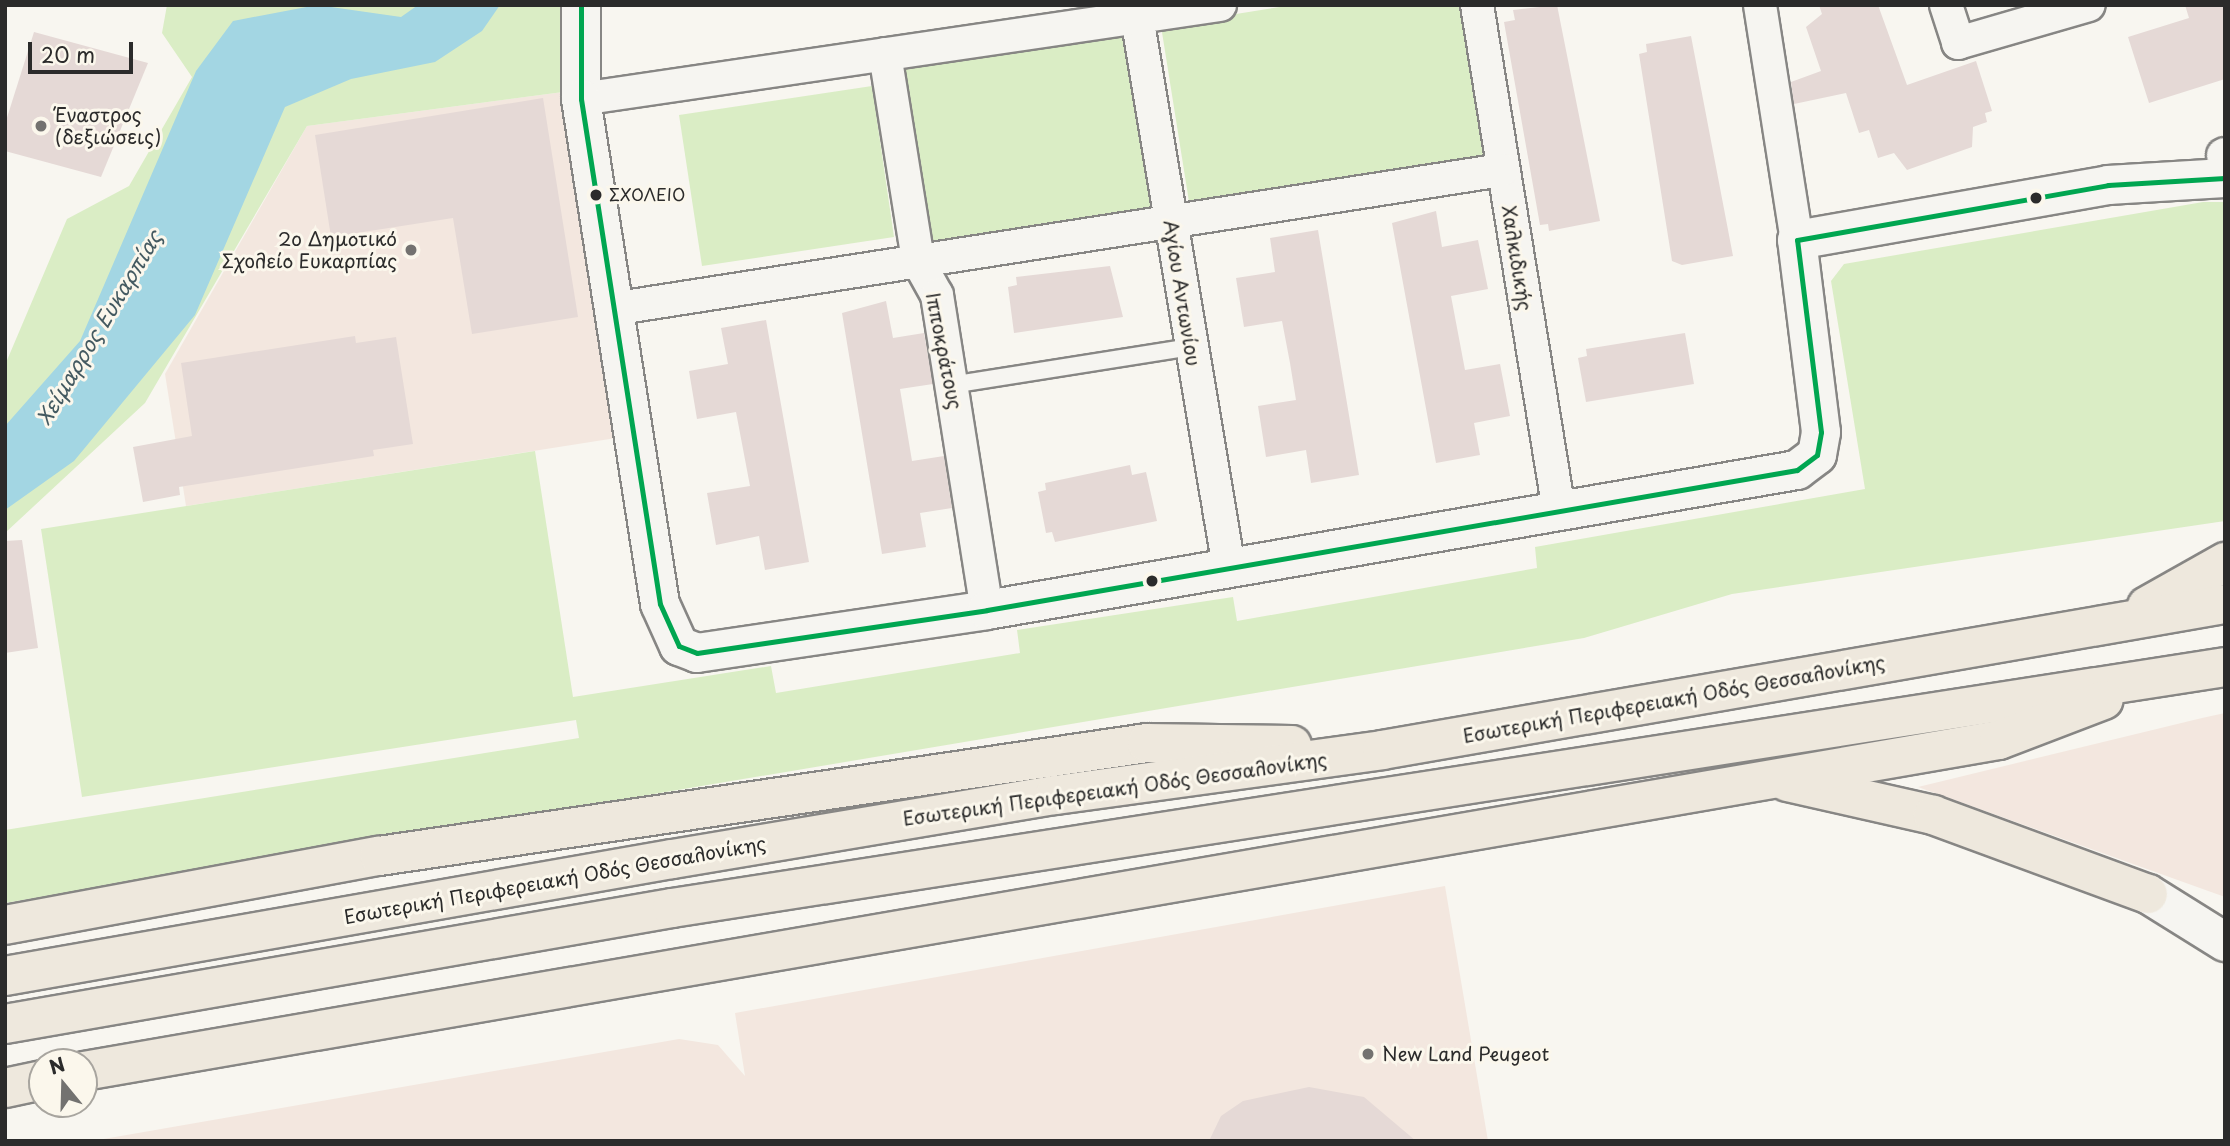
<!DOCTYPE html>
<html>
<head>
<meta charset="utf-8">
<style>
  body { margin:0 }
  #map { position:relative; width:2230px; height:1146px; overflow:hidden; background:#f8f6f0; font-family:"Playpen Sans",sans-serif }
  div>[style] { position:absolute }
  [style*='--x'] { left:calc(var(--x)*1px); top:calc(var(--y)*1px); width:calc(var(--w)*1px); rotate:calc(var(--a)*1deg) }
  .built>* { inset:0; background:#f3e7df }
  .green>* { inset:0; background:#daedc5 }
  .water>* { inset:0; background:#a3d6e3 }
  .building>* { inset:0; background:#e5d9d6 }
  .roads { filter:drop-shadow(2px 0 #878684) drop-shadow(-2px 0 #878684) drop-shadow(0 2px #878684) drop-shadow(0 -2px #878684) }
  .service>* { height:16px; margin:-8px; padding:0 8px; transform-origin:8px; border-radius:8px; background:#f6f5f1 }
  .minor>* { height:32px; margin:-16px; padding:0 16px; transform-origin:16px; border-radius:16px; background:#f6f5f1 }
  .tertiary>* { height:38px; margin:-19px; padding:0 19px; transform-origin:19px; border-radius:19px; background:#f6f5f1 }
  .trunk>* { height:38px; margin:-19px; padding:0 19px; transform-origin:19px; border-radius:19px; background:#eee8dd }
  .bus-1>* { height:5px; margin:-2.5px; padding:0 2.5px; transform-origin:2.5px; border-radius:2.5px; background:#00a651 }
  .dots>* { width:19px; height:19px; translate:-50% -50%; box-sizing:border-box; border:4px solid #fbf7ec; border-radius:50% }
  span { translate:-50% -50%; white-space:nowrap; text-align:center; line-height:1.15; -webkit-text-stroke:6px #fbf7ec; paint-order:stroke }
  .bus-label { font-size:17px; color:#2b2b2b }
  .left { translate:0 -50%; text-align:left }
  .poi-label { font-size:19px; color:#2b2b2b }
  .right { translate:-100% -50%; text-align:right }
  .street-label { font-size:19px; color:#2b2b2b }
  .water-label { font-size:21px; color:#445a61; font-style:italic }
  .frame { position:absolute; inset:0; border:7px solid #2b2b2b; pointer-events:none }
  .north { position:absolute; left:28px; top:1048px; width:70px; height:70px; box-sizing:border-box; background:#fbf7ec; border:2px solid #a8a59f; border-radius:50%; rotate:341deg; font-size:19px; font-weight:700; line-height:28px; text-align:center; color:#2b2b2b }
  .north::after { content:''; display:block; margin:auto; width:24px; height:32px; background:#737270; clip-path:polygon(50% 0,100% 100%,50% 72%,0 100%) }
  .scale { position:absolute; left:28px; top:42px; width:105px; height:32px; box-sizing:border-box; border:4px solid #2b2b2b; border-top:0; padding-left:9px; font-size:21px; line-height:24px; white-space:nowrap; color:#2b2b2b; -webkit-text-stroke:5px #fbf7ec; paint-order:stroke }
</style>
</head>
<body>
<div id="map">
  <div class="built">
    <div style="clip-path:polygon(563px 92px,616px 438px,186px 506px,165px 374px,307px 126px)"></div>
    <div style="clip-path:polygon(2225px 713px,2225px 897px,1918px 787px,2202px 718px)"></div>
    <div style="clip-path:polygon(1445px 886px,1488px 1141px,92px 1141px,679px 1039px,718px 1045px,745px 1076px,735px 1013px)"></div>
  </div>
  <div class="green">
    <div style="clip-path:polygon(167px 5px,568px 5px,563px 92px,307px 126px,145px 403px,5px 533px,5px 365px,67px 219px,129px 186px,192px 77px,162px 33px)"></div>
    <div style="clip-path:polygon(1292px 5px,1462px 5px,1488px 160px,1190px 208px,1161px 26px)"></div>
    <div style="clip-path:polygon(1128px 33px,1158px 215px,931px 252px,900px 66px)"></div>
    <div style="clip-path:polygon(872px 86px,894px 237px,702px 266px,679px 115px)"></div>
    <div style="clip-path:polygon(2203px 202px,2225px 202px,2225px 521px,1732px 594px,1584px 638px,5px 903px,5px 830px,579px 738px,576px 720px,82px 797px,41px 529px,535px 451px,573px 697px,771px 666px,776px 693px,1020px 653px,1017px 630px,1233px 597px,1237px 621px,1537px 568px,1535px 547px,1865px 489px,1831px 281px,1844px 264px)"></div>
  </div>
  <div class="water">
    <div style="clip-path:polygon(317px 5px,401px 17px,418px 5px,500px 5px,482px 31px,435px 62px,351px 79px,285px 107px,195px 315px,74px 461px,5px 510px,5px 426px,80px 341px,196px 71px,233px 21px)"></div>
  </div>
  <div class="building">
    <div style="clip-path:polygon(1557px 5px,1600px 221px,1549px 231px,1548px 224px,1540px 225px,1504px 22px,1515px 20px,1513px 10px)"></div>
    <div style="clip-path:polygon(1819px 5px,1878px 5px,1907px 85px,1976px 61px,1992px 111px,1985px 113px,1987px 122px,1973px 127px,1972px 147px,1907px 170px,1894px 153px,1878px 158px,1869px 130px,1859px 133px,1846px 93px,1794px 104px,1791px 82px,1821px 71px,1806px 27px,1822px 14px)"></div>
    <div style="clip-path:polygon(2185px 5px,2225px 5px,2225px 79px,2149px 103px,2128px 37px,2189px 18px)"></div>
    <div style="clip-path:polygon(34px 32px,148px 63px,101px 177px,5px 151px,5px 124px)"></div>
    <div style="clip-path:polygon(1691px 36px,1733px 256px,1682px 265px,1672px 261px,1639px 54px,1647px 52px,1646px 44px)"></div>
    <div style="clip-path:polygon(543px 98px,578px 317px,472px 334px,453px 218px,331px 237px,315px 135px)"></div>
    <div style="clip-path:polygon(1436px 211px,1442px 247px,1478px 240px,1488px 289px,1451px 296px,1465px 370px,1500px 364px,1510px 416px,1474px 423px,1480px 455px,1436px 463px,1392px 223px)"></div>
    <div style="clip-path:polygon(1318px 230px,1359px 475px,1311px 483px,1306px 450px,1266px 457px,1258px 406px,1296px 400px,1290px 363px,1282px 321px,1244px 327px,1236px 278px,1275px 272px,1270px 238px)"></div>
    <div style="clip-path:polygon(1110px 266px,1123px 317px,1014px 333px,1008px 287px,1017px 285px,1016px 277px)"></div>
    <div style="clip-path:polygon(886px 301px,893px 338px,924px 333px,933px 384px,900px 389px,912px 461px,944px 456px,952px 508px,920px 513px,926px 547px,882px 554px,842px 313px)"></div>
    <div style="clip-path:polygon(766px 320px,809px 562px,765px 570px,759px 536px,716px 545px,707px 493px,750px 486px,736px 412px,697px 419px,689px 371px,728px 364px,721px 328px)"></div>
    <div style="clip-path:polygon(1685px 333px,1694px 384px,1586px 402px,1578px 358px,1587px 356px,1586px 349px)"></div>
    <div style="clip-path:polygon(355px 336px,356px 343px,396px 337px,413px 444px,373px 450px,374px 456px,179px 487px,180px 495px,143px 502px,133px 447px,192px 436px,181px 363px)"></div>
    <div style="clip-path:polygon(1130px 465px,1132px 475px,1146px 472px,1157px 521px,1055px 542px,1052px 532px,1046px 533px,1038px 492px,1046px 490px,1045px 483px)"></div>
    <div style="clip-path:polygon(22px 540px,38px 648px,5px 653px,5px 541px)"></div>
    <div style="clip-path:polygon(1309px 1087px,1364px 1097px,1416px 1141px,1209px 1141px,1221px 1116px,1243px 1101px)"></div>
  </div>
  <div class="roads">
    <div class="service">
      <div style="--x:951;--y:385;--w:243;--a:-9"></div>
    </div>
    <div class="minor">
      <div style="--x:1477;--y:5;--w:513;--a:80.79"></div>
      <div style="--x:1760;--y:5;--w:238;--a:81.1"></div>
      <div style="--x:1946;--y:5;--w:40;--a:72"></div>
      <div style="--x:1958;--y:43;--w:136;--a:-16.2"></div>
      <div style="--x:1137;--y:17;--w:559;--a:80.52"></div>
      <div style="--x:885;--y:54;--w:210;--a:80.9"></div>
      <div style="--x:918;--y:261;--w:39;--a:61"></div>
      <div style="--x:937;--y:295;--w:319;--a:81"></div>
      <div style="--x:581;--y:99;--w:646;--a:-8.37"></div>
      <div style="--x:2223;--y:155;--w:2;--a:-27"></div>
      <div style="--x:612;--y:309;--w:901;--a:-8.88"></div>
    </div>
    <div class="tertiary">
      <div style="--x:581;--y:5;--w:94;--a:90"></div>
      <div style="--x:581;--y:99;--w:511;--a:81.11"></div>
      <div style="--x:660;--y:604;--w:46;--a:65.7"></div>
      <div style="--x:679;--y:646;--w:19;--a:21"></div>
      <div style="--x:697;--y:653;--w:293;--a:-8.4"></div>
      <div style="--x:987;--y:610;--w:822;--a:-9.81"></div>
      <div style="--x:1797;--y:470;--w:25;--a:-37"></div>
      <div style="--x:1817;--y:455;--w:23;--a:-80"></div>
      <div style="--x:1821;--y:432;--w:193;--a:-97.1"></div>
      <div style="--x:1797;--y:240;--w:316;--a:-10"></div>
      <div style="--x:2108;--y:185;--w:117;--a:-3.4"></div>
      <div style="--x:2148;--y:894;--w:91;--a:31.9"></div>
    </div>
    <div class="trunk">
      <div style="--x:2147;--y:606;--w:90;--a:-29.4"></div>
      <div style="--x:1787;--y:782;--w:150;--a:12.7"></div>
      <div style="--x:1933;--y:815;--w:229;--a:20.2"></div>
      <div style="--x:5;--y:925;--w:380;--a:-10.5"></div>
      <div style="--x:379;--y:856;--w:776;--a:-8.37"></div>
      <div style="--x:1147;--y:743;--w:145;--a:0.8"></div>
      <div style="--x:5;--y:976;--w:677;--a:-9.95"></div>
      <div style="--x:672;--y:859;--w:388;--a:-9.5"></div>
      <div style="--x:1055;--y:795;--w:330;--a:-7.8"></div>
      <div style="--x:1382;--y:750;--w:856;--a:-9.83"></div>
      <div style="--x:5;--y:1024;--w:677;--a:-9.87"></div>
      <div style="--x:672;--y:908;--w:1572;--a:-8.82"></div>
      <div style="--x:84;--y:1071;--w:1943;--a:-9.81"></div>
      <div style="--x:1999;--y:740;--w:112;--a:-20.9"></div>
      <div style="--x:5;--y:1088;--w:38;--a:-12"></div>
    </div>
  </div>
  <div class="bus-1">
    <div style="--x:581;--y:5;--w:94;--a:90"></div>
    <div style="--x:581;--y:99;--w:511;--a:81.11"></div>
    <div style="--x:660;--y:604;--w:46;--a:65.7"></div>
    <div style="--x:679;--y:646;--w:19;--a:21"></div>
    <div style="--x:697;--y:653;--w:293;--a:-8.4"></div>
    <div style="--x:987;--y:610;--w:822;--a:-9.81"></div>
    <div style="--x:1797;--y:470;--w:25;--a:-37"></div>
    <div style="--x:1817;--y:455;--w:23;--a:-80"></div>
    <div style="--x:1821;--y:432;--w:193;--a:-97.1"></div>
    <div style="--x:1797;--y:240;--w:316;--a:-10"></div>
    <div style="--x:2108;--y:185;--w:117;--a:-3.4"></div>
  </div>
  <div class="dots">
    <div style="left:41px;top:126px;background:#737270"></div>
    <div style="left:596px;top:195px;background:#2b2b2b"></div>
    <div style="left:2036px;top:198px;background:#2b2b2b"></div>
    <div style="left:411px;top:250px;background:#737270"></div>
    <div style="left:1152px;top:581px;background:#2b2b2b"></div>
    <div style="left:1368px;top:1054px;background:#737270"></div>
  </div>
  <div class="bus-label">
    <span class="left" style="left:609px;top:195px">ΣΧΟΛΕΙΟ</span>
  </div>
  <div class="poi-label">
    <span class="left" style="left:55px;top:126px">Έναστρος<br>(δεξιώσεις)</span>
    <span class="right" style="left:397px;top:250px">2ο Δημοτικό<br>Σχολείο Ευκαρπίας</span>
    <span class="left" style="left:1382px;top:1054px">New Land Peugeot</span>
  </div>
  <div class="street-label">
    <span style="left:1517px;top:258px;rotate:81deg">Χαλκιδικής</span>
    <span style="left:1182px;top:293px;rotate:81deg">Αγίου Αντωνίου</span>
    <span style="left:944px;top:351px;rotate:79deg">Ιπποκράτους</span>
    <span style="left:1674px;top:699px;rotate:-10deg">Εσωτερική Περιφερειακή Οδός Θεσσαλονίκης</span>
    <span style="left:1115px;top:789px;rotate:-8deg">Εσωτερική Περιφερειακή Οδός Θεσσαλονίκης</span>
    <span style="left:555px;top:880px;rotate:-10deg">Εσωτερική Περιφερειακή Οδός Θεσσαλονίκης</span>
  </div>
  <div class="water-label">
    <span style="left:98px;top:327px;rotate:-59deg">Χείμαρρος Ευκαρπίας</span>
  </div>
  <div class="frame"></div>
  <div class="north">N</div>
  <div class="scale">20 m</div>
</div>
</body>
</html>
